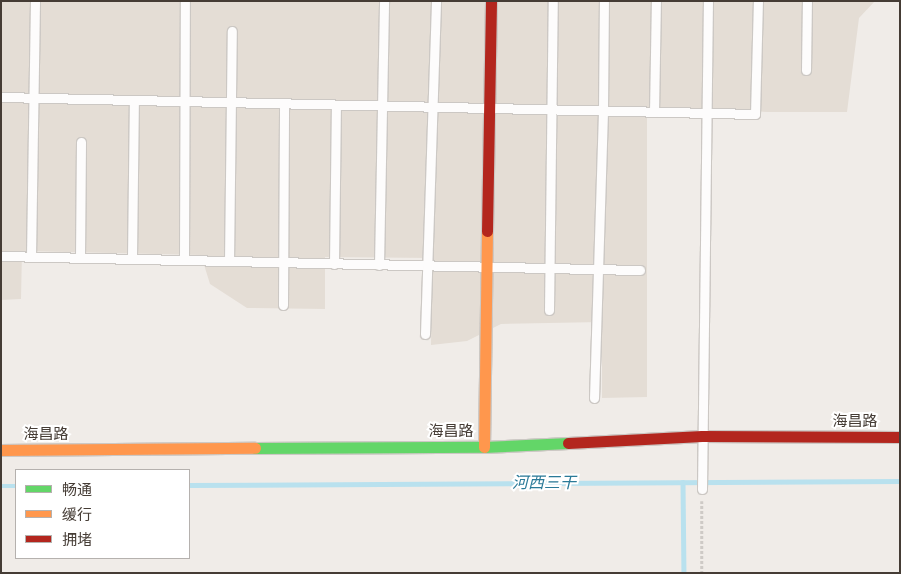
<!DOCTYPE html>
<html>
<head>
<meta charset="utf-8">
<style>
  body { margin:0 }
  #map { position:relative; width:901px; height:574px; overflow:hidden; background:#f0ece8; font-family:Roboto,"Noto Sans SC",sans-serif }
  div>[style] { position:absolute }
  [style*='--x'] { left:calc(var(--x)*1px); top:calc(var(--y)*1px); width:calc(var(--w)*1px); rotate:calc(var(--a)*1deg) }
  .residential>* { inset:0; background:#e4ddd5 }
  .stream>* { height:4.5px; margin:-2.25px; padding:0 2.25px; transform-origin:2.25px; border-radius:2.25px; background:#b9e1ee }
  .path>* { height:2.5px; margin-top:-1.25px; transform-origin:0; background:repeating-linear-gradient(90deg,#cecac6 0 2.5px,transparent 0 5px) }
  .roads { filter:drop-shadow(1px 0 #ccc8c4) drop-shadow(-1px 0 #ccc8c4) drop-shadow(0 1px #ccc8c4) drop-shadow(0 -1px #ccc8c4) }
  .lane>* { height:9px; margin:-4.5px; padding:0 4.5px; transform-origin:4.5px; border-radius:4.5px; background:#fdfcfc }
  .fast>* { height:11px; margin:-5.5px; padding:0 5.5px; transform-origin:5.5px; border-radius:5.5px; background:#63d668 }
  .slow>* { height:11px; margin:-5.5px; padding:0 5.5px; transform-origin:5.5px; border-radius:5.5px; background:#ff974d }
  .jam>* { height:11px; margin:-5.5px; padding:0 5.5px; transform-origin:5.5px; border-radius:5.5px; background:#b3261e }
  span { translate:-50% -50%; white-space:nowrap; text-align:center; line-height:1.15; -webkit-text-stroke:4px #fff; paint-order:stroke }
  .street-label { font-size:15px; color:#453c35 }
  .water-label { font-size:16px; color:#2a7a98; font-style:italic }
  .frame { position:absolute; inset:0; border:2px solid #453c35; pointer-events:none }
  .legend { position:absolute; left:15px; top:469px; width:175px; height:90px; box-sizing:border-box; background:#fff; border:1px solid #b5b1ae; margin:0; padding:6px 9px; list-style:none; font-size:15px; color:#453c35 }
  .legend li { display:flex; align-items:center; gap:10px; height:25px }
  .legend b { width:25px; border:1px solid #b5b1ae }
</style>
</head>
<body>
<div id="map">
  <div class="residential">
    <div style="clip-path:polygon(1px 1px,875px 1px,859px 18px,847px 112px,768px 112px,647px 107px,647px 397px,602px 398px,602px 322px,501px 324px,467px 341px,431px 345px,432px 258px,325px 257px,325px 309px,247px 308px,210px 284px,201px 255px,22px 251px,21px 299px,1px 300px)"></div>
  </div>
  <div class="stream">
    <div style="--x:683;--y:482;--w:91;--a:89.4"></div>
    <div style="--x:189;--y:485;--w:711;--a:-0.32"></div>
    <div style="--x:1;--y:486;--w:15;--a:0"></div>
  </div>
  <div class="path">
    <div style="--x:702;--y:501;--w:72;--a:90"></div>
  </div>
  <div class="roads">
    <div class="lane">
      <div style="--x:806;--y:70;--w:69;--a:-89.2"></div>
      <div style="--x:1;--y:97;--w:754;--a:1.29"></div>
      <div style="--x:755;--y:114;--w:113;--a:-88.5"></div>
      <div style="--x:654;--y:112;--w:111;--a:-89"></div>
      <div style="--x:1;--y:256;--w:639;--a:1.26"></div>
      <div style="--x:31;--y:256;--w:255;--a:-89.1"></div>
      <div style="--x:80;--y:257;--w:115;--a:-89.5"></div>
      <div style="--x:132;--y:257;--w:157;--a:-89.3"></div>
      <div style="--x:184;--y:259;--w:258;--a:-89.8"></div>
      <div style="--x:229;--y:261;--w:230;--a:-89.3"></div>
      <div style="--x:334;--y:264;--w:159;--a:-89.3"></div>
      <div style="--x:379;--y:265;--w:264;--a:-88.9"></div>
      <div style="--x:283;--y:305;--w:201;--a:-89.7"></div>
      <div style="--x:549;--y:310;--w:309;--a:-89.3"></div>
      <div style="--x:425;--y:334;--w:333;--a:-88.1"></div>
      <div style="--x:594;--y:398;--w:287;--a:-88.2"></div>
      <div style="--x:603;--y:111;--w:110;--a:-89.5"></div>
      <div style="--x:702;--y:489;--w:488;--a:-89.3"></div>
    </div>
    <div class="fast">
      <div style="--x:255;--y:448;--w:229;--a:-0.3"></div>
      <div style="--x:484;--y:447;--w:84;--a:-2.7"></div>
    </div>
    <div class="slow">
      <div style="--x:484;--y:447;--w:216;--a:-89.2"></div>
      <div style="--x:1;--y:450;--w:254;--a:-0.5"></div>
    </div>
    <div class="jam">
      <div style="--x:487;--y:231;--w:230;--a:-89"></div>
      <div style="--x:568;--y:443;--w:134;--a:-3"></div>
      <div style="--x:702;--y:436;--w:198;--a:0.3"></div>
    </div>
  </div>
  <div class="street-label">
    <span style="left:855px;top:422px">海昌路</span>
    <span style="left:451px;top:432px">海昌路</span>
    <span style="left:46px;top:435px">海昌路</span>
  </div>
  <div class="water-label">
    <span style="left:544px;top:483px">河西三干</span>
  </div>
  <div class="frame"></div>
  <ul class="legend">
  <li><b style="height:6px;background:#63d668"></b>畅通</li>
  <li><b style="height:6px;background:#ff974d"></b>缓行</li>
  <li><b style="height:6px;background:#b3261e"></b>拥堵</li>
  </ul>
</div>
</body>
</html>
